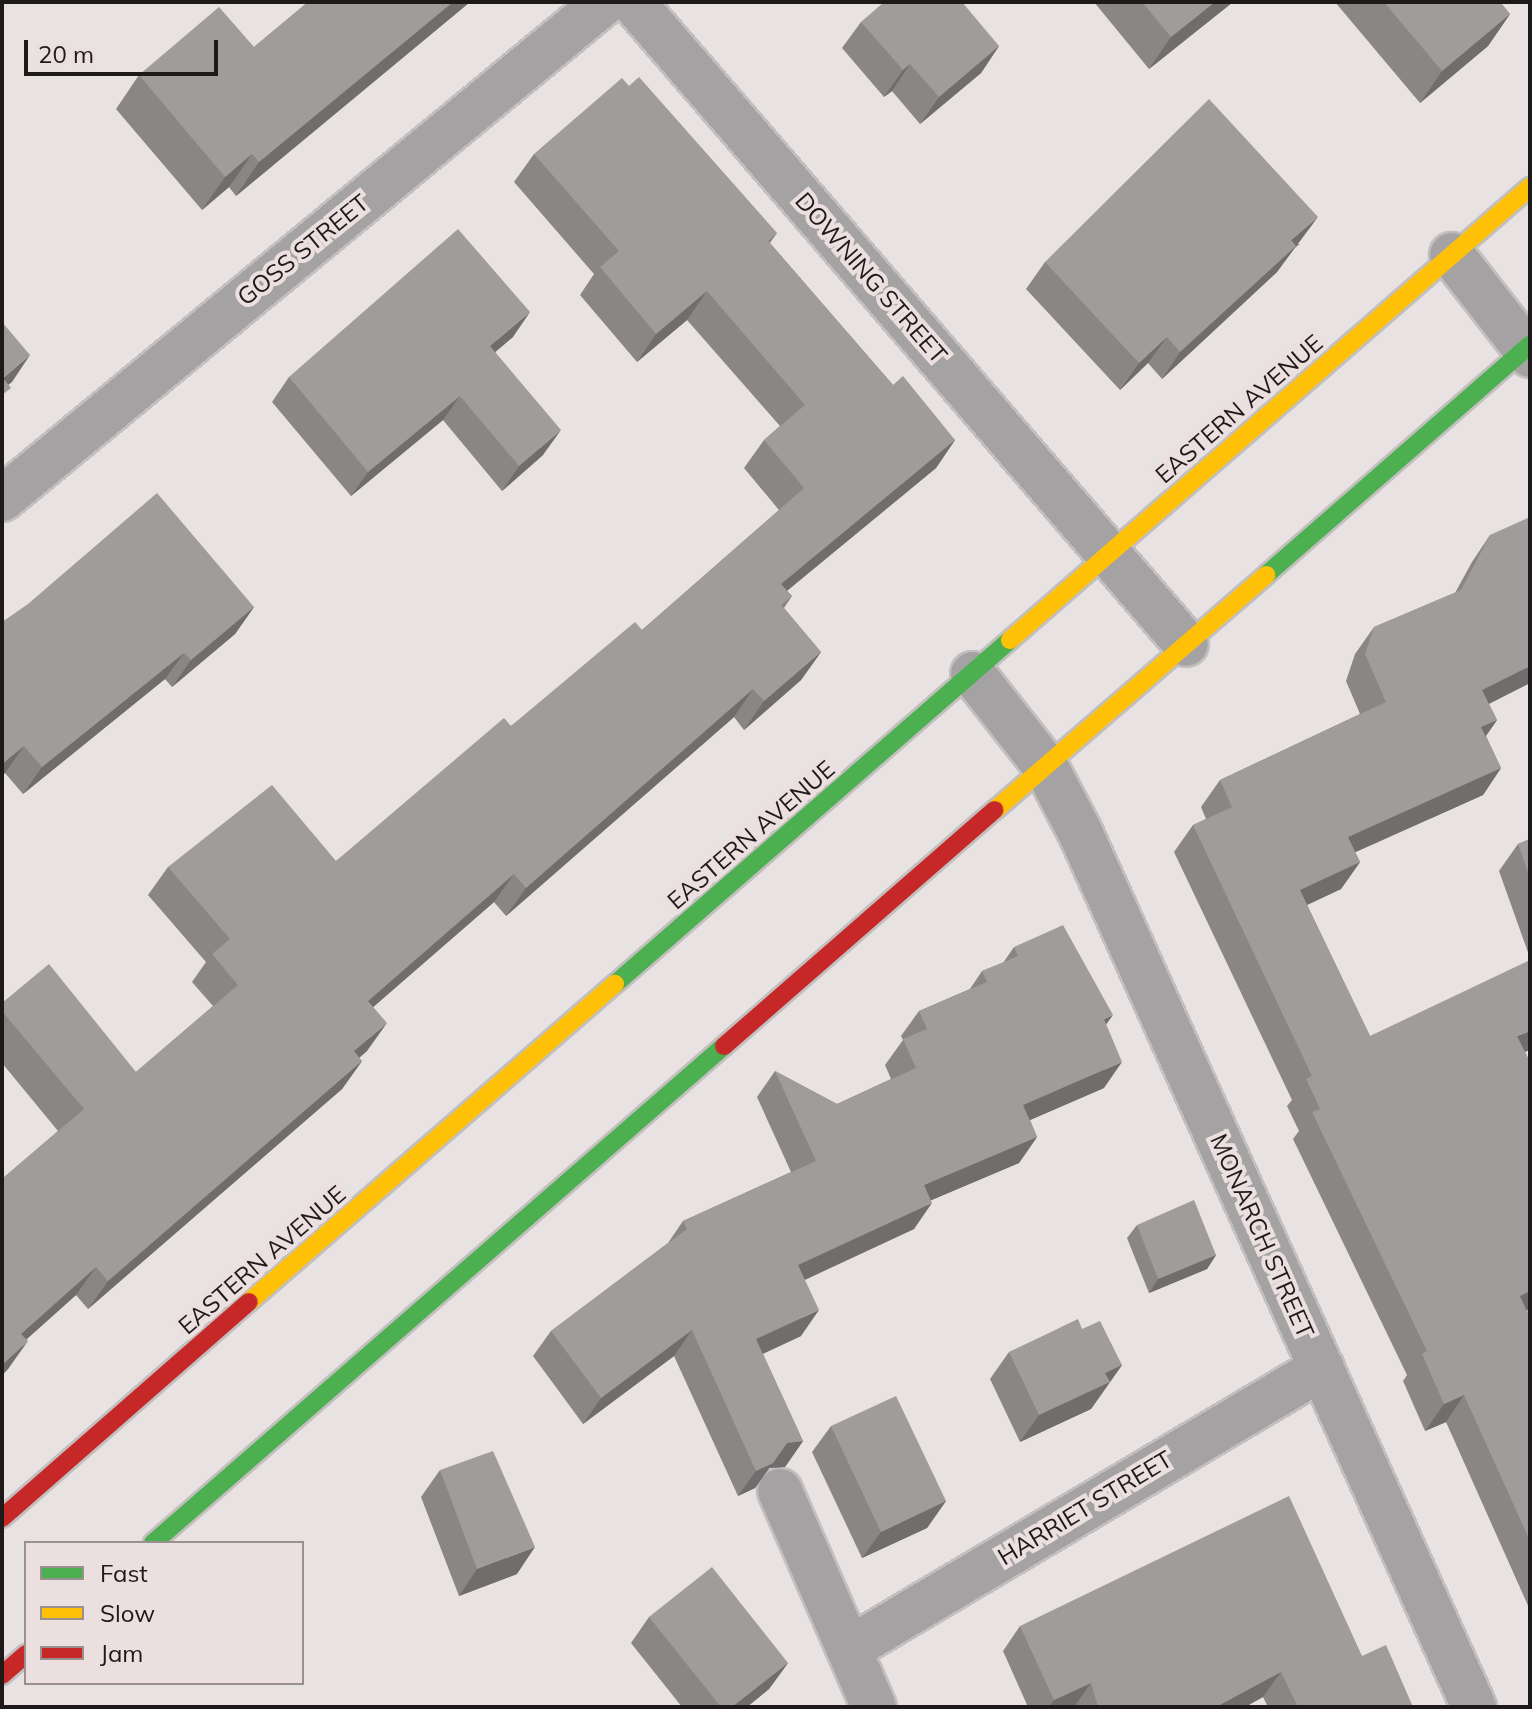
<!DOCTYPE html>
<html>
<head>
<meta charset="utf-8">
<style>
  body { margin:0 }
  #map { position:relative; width:1532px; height:1709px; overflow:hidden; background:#e8e2e2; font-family:Mulish,sans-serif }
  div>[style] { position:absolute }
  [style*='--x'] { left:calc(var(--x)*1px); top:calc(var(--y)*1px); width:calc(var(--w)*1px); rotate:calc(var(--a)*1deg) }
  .roads { filter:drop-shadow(2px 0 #c3bfbf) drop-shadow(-2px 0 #c3bfbf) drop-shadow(0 2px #c3bfbf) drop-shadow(0 -2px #c3bfbf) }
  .street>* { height:44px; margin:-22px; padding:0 22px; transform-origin:22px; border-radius:22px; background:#a4a2a2 }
  .fast>* { height:18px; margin:-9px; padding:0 9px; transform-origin:9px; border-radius:9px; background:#4caf50 }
  .slow>* { height:18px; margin:-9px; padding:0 9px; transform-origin:9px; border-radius:9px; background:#ffc107 }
  .jam>* { height:18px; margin:-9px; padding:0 9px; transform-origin:9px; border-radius:9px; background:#c62828 }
  .wall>* { inset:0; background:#8a8686 }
  .shaded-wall>* { inset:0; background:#706d6d }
  .building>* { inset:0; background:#a09c9c }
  span { translate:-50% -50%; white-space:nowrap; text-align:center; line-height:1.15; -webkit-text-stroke:8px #ebdfdf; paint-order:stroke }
  .street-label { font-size:24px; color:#1f1a1a }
  .frame { position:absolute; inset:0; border:4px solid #1f1a1a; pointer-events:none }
  .legend { position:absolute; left:24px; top:1541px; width:280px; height:144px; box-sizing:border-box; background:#ebdfdf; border:2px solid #999090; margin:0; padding:10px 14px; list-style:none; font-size:24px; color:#1f1a1a }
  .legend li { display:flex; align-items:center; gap:16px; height:40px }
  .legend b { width:40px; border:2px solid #999090 }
  .scale { position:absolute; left:24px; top:40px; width:194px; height:36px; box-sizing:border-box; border:4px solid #1f1a1a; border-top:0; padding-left:10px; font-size:24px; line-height:28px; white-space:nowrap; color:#1f1a1a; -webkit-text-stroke:6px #ebdfdf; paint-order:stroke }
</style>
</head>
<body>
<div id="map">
  <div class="roads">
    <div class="street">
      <div style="--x:633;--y:2;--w:847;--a:49.26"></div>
      <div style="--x:1452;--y:255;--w:127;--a:52"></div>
      <div style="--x:2;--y:499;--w:781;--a:-39.5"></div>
      <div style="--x:973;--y:674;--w:118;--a:51.9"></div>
      <div style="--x:1046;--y:767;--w:73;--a:62.4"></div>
      <div style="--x:1080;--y:832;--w:960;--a:65.76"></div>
      <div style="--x:780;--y:1491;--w:236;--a:66.5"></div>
      <div style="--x:849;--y:1649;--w:550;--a:-30.71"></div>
    </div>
    <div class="fast">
      <div style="--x:1266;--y:575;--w:350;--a:-41.1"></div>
      <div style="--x:615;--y:984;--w:524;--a:-41.05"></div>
      <div style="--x:153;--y:1543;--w:757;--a:-41.04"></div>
    </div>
    <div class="slow">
      <div style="--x:1010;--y:640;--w:690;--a:-41.06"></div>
      <div style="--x:995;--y:810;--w:359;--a:-40.9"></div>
      <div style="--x:249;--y:1302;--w:485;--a:-41"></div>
    </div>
    <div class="jam">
      <div style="--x:724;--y:1046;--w:359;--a:-41.1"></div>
      <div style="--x:2;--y:1518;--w:328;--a:-41.2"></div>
      <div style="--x:2;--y:1675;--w:32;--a:-41"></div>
    </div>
  </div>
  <div class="wall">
    <div style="clip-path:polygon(308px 2px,470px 2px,236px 196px,229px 187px,202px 210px,116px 109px,139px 75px,254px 47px)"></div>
    <div style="clip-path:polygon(1094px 2px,1233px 2px,1149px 69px)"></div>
    <div style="clip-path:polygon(1335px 2px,1500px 2px,1510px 14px,1488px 46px,1420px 103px)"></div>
    <div style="clip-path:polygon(861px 22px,999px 46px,981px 73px,920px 124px,892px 91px,884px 97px,842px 48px)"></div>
    <div style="clip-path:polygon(534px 154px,777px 233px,770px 243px,893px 385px,955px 440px,936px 468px,787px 591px,792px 596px,784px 608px,821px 652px,801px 680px,744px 730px,734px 717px,506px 916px,494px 902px,373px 1007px,367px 1051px,359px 1058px,362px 1061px,342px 1089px,88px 1309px,76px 1295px,27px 1339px,8px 1369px,2px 1375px,2px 1179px,58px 1131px,2px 1063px,2px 1003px,136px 1072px,213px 1006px,192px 982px,206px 962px,148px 895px,168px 867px,336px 861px,511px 726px,642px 630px,779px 510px,744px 468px,764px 440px,780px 426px,687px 320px,637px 362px,580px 295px,594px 274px,514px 182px)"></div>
    <div style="clip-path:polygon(1300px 244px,1293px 249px,1277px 272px,1162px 379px,1148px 363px,1120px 390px,1026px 289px,1045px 262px)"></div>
    <div style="clip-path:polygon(513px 337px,495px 352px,543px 455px,502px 491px,443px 420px,351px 496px,272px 402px,289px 377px)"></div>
    <div style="clip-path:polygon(1490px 535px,1530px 683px,1489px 704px,1497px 720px,1486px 736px,1501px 768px,1483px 795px,1355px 852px,1360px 862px,1341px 889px,1307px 905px,1370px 1036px,1525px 1052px,1530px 1062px,1530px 1309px,1527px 1310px,1530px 1318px,1530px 1610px,1446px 1422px,1425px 1431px,1403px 1381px,1407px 1375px,1293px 1139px,1299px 1131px,1287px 1106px,1292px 1100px,1174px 852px,1193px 825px,1206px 819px,1201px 807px,1220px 780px,1360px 714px,1346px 681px,1355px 654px,1374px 627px,1455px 593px,1472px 562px)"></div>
    <div style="clip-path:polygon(254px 607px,235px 634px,172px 687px,165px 679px,23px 794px,5px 773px,2px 775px,2px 622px)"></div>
    <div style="clip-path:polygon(1530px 839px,1530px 958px,1499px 871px,1518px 844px)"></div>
    <div style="clip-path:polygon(1014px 947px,1106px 1024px,1104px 1088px,1030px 1120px,1037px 1137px,1019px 1163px,931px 1200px,914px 1229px,805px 1280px,801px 1336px,763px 1354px,803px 1441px,785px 1467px,769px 1468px,755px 1488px,738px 1496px,674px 1356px,583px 1424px,533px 1356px,551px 1331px,668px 1243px,683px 1221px,791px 1172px,757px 1097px,775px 1071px,837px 1104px,891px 1079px,885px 1065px,903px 1040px,901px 1036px,919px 1011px,970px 989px,982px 971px,1003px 963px)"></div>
    <div style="clip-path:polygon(1137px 1225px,1216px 1255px,1207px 1269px,1149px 1293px,1127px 1238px)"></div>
    <div style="clip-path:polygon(1082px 1329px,1122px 1365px,1091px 1409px,1020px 1442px,990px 1379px,1009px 1352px)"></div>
    <div style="clip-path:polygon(831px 1426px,946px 1501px,927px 1528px,862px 1558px,812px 1452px)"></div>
    <div style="clip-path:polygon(440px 1470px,517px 1574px,459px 1596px,421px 1497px)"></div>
    <div style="clip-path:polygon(649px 1617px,788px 1663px,769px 1689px,747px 1707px,682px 1707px,631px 1643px)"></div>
    <div style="clip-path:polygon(1020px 1626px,1362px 1656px,1413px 1707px,1268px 1707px,1263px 1697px,1245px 1707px,1028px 1707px,1003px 1651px)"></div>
  </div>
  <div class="shaded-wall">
    <div style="clip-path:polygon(453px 2px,470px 2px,236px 196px,259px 162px)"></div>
    <div style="clip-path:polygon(1215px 2px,1233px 2px,1149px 69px,1171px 37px)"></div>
    <div style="clip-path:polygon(1510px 14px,1488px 46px,1420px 103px,1442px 71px)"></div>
    <div style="clip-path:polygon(999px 46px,981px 73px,920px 124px,939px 97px)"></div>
    <div style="clip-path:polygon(910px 64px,892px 91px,884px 97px,903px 70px)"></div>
    <div style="clip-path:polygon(252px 154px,229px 187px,202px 210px,225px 177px)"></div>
    <div style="clip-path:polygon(1318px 217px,1277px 272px,1162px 379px,1180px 352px,1291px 240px)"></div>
    <div style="clip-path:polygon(707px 291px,687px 320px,637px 362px,656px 334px)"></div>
    <div style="clip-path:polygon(530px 312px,513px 337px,473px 371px,490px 346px)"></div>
    <div style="clip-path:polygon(1167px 337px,1148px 363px,1120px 390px,1139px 363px)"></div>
    <div style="clip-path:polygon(30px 355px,12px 382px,2px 390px,2px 379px)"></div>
    <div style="clip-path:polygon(460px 396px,443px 420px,351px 496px,368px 472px)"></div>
    <div style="clip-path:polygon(561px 430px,543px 455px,502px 491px,519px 466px)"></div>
    <div style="clip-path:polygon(955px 440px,936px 468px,761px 612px,781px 584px)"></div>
    <div style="clip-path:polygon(254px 607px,235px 634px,172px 687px,191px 660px)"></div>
    <div style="clip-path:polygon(821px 652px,801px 680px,744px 730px,764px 701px)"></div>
    <div style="clip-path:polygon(184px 653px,165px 679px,23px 794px,42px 767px)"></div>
    <div style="clip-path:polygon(1530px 666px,1530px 683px,1464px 716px,1482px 690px)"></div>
    <div style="clip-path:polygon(753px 689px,734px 717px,506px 916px,526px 888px)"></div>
    <div style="clip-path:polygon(1497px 720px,1478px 747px,1481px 727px)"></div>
    <div style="clip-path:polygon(24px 746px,5px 773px,2px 775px,2px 764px)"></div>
    <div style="clip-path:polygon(1501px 768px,1483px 795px,1329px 864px,1348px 837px)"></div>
    <div style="clip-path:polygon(1360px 862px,1341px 889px,1281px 917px,1300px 890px)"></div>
    <div style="clip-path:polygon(514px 874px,494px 902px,348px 1029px,368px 1001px)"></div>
    <div style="clip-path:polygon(1113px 1015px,1095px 1040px,1104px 1019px)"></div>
    <div style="clip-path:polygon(387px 1023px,367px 1051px,334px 1079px,354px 1051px)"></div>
    <div style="clip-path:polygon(1530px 1031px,1530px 1050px,1499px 1062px,1517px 1036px)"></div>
    <div style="clip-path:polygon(362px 1061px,342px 1089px,88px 1309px,108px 1281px)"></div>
    <div style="clip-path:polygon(1122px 1062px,1104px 1088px,1005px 1131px,1023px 1105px)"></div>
    <div style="clip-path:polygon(1037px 1137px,1019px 1163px,906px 1211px,924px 1185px)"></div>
    <div style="clip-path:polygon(932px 1203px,914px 1229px,780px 1291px,798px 1265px)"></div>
    <div style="clip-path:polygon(1216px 1255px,1207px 1269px,1149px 1293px,1158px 1279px)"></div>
    <div style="clip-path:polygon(96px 1267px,76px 1295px,2px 1361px,21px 1334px)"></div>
    <div style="clip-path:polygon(1530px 1291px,1530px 1309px,1501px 1322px,1520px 1296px)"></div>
    <div style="clip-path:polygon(819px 1310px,801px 1336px,738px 1365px,756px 1339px)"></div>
    <div style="clip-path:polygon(692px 1330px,674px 1356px,583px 1424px,601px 1398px)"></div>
    <div style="clip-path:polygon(28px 1341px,8px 1369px,2px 1375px,2px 1365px)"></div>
    <div style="clip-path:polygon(1122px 1365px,1091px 1409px,1020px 1442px,1039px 1415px,1105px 1373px)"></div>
    <div style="clip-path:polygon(1464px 1395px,1446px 1422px,1425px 1431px,1444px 1404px)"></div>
    <div style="clip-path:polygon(803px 1441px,785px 1467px,769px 1468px,787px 1443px)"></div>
    <div style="clip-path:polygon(773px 1463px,755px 1488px,738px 1496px,756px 1471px)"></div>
    <div style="clip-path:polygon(946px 1501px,927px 1528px,862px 1558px,881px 1532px)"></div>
    <div style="clip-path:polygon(535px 1547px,517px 1574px,459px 1596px,477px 1569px)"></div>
    <div style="clip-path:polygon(788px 1663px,769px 1689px,747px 1707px,732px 1707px)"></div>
    <div style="clip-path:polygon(1281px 1672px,1263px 1697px,1245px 1707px,1216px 1707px)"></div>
    <div style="clip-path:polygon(1091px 1683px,1074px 1707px,1049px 1707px,1054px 1700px)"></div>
  </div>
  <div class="building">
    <div style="clip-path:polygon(308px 2px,453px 2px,259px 162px,252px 154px,225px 177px,139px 75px,219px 7px,254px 47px)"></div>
    <div style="clip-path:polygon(884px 2px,962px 2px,999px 46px,939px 97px,910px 64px,903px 70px,861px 22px)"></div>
    <div style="clip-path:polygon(1142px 2px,1215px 2px,1171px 37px)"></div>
    <div style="clip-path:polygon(1384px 2px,1500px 2px,1510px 14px,1442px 71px)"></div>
    <div style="clip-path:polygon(639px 77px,777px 233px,768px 241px,893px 385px,903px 376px,955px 440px,781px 584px,792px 596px,781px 605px,821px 652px,764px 701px,753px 689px,526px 888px,514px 874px,368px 1001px,387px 1023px,354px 1051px,362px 1061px,108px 1281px,96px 1267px,21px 1334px,28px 1341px,2px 1365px,2px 1179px,84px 1109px,2px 1011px,2px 1003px,49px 964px,136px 1072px,238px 985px,212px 954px,230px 939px,168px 867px,272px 785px,336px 861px,504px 718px,511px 726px,635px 622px,642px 630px,804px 488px,764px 440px,805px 405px,707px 291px,656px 334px,600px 267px,619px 251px,534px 154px,622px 78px,629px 86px)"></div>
    <div style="clip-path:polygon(1209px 99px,1318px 217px,1291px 240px,1296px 246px,1180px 352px,1167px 337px,1139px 363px,1045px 262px)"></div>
    <div style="clip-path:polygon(458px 229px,530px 312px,490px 346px,561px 430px,519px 466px,460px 396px,368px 472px,289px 377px)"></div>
    <div style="clip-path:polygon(2px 322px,30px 355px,3px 378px,11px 388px,2px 395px)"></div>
    <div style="clip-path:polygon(157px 493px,254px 607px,191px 660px,184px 653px,42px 767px,24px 746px,2px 764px,2px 622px,28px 604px)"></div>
    <div style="clip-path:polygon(1530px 517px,1530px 666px,1482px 690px,1497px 720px,1481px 727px,1501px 768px,1348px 837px,1360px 862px,1300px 890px,1370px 1036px,1530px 960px,1530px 1031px,1517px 1036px,1530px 1062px,1530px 1291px,1520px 1296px,1530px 1318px,1530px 1541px,1464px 1395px,1444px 1404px,1422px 1354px,1427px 1351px,1312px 1112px,1320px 1109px,1306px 1079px,1312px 1076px,1193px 825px,1232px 807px,1220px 780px,1386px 702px,1365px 654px,1374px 627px,1461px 590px,1490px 535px)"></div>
    <div style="clip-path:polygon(1530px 839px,1530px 878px,1518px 844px)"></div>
    <div style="clip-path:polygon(1063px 925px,1113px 1015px,1104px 1019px,1122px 1062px,1023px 1105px,1037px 1137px,924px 1185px,932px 1203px,798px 1265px,819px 1310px,756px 1339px,803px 1441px,787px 1443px,773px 1463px,756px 1471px,692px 1330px,601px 1398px,551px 1331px,687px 1229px,683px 1221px,816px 1161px,775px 1071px,837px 1104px,916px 1068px,903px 1039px,927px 1029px,919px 1011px,987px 982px,982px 971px,1018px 956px,1014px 947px)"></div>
    <div style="clip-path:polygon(1194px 1200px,1216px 1255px,1158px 1279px,1137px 1225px)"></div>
    <div style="clip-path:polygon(1078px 1319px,1082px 1329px,1100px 1321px,1122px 1365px,1105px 1373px,1110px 1382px,1039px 1415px,1009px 1352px)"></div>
    <div style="clip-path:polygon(896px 1396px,946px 1501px,881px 1532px,831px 1426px)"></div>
    <div style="clip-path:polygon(493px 1451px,535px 1547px,477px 1569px,440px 1470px)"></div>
    <div style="clip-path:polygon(1289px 1496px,1362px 1656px,1386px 1645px,1413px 1707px,1298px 1707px,1281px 1672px,1216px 1707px,1098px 1707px,1091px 1683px,1054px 1700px,1020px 1626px)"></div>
    <div style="clip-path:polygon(712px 1567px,788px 1663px,732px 1707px,721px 1707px,649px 1617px)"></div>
  </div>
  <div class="street-label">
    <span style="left:303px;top:250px;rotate:-39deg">GOSS STREET</span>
    <span style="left:871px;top:278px;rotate:49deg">DOWNING STREET</span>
    <span style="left:1239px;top:409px;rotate:-41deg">EASTERN AVENUE</span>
    <span style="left:751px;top:835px;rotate:-41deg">EASTERN AVENUE</span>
    <span style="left:1262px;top:1236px;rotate:66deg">MONARCH STREET</span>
    <span style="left:262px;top:1260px;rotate:-41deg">EASTERN AVENUE</span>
    <span style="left:1085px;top:1508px;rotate:-31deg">HARRIET STREET</span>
  </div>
  <div class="frame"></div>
  <ul class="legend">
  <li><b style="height:10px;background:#4caf50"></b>Fast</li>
  <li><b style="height:10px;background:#ffc107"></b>Slow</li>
  <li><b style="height:10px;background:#c62828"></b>Jam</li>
  </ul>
  <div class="scale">20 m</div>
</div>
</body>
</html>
